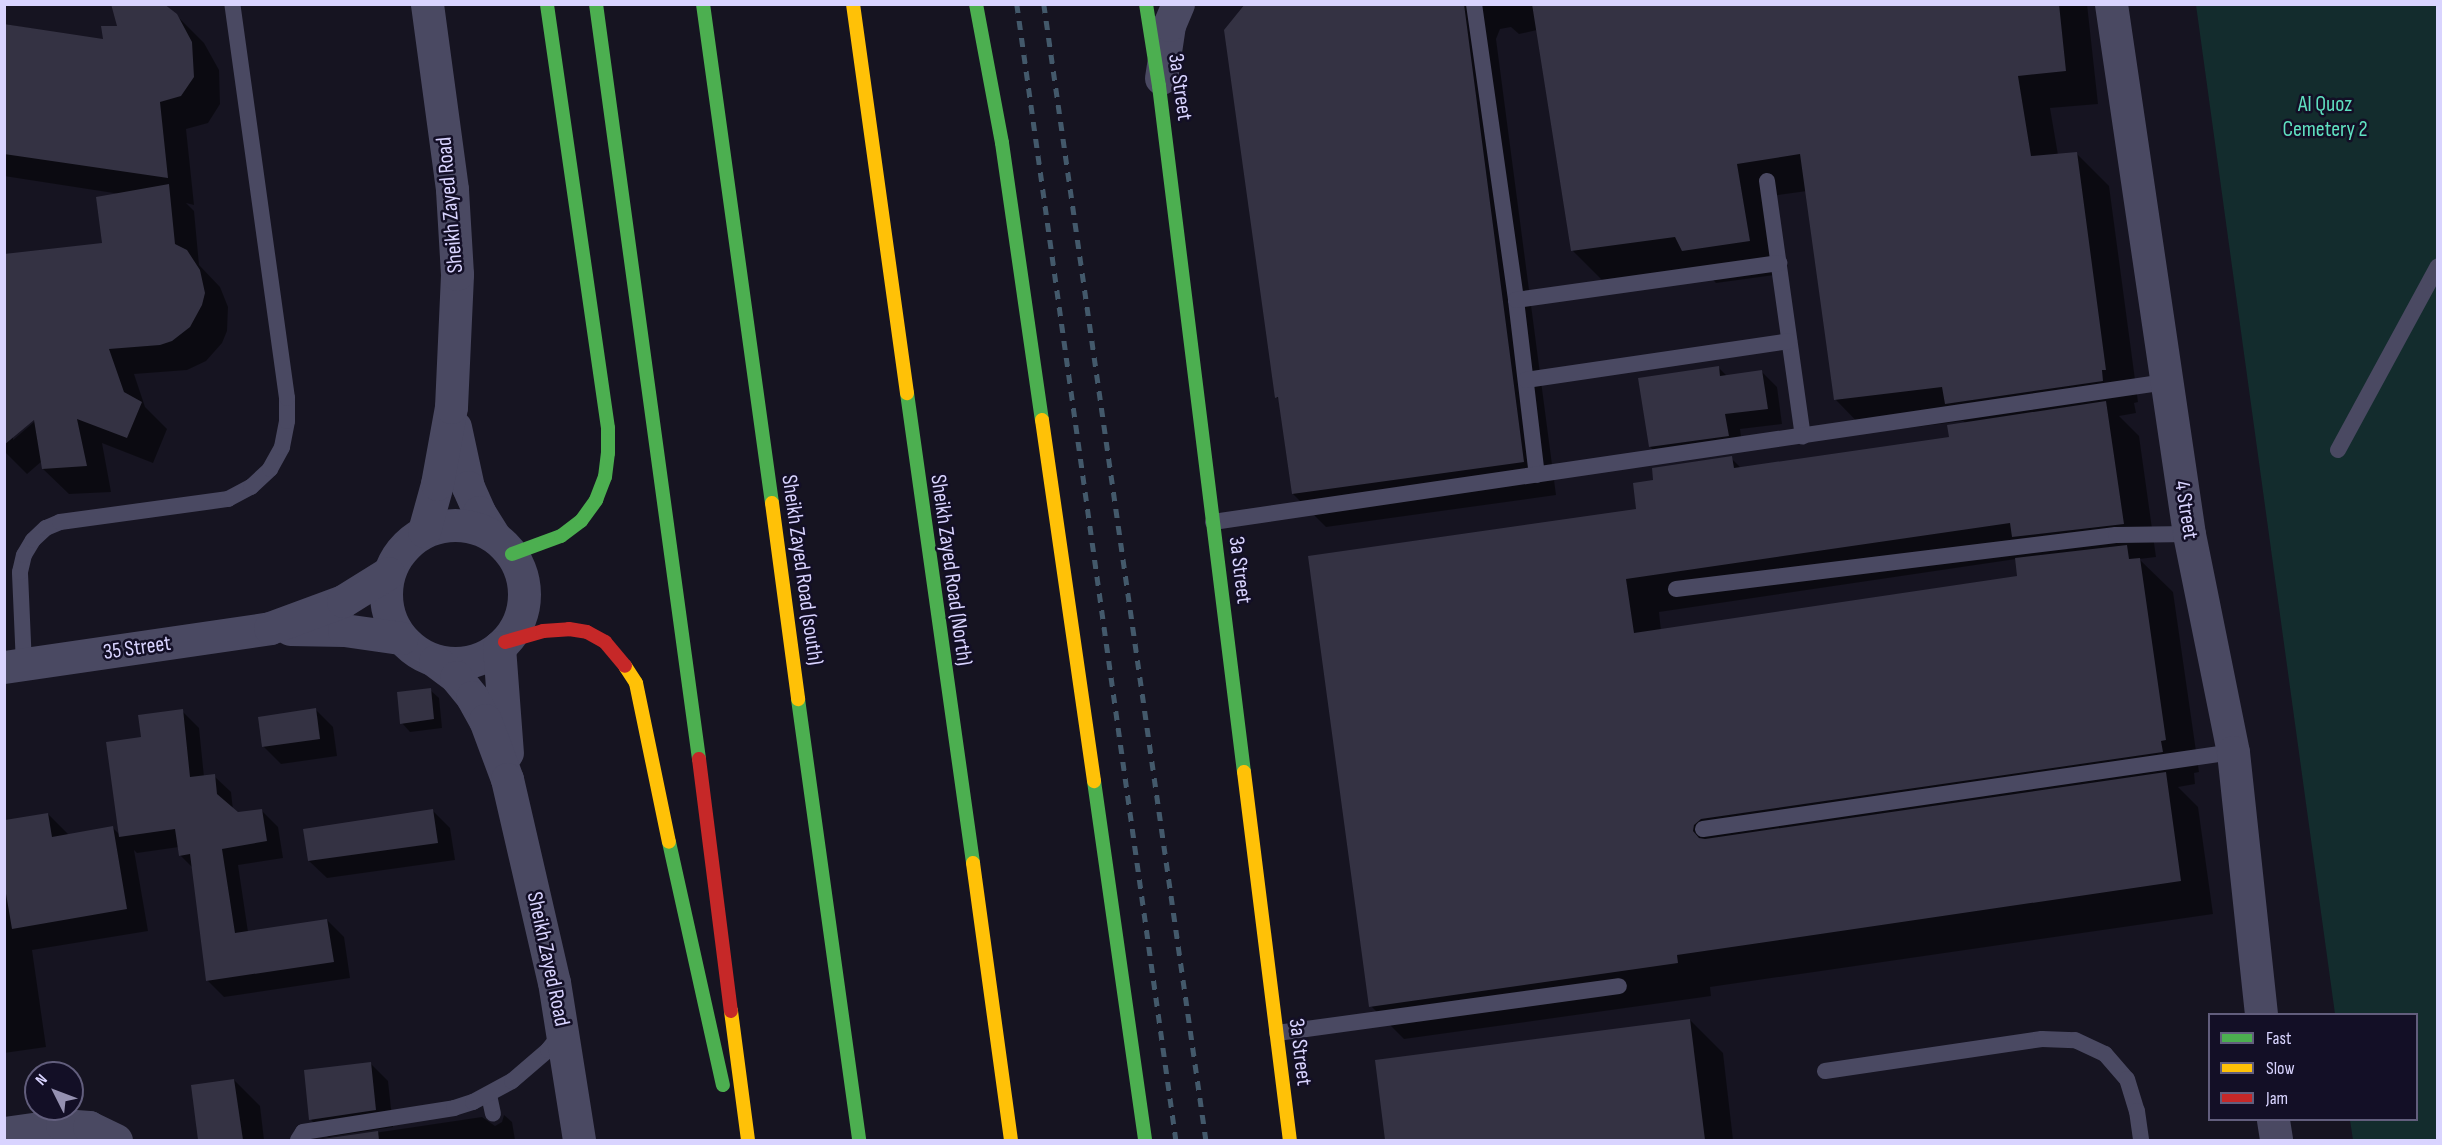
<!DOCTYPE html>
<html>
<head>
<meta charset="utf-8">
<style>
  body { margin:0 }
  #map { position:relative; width:2442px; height:1145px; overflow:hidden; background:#161421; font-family:"Sofia Sans Condensed",sans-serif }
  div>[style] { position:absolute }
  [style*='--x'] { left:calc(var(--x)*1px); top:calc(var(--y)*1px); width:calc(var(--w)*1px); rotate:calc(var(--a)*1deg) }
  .green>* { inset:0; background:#132c2d }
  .shadow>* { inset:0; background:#0007 }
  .building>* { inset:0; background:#343243 }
  .lane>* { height:16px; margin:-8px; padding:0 8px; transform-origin:8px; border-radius:8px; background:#4a4962 }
  .street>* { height:33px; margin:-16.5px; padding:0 16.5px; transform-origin:16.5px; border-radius:16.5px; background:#4a4962 }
  .street>.ring { margin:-16.5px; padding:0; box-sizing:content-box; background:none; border:33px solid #4a4962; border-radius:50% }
  .fast>* { height:14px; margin:-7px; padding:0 7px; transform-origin:7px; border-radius:7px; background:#4caf50 }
  .slow>* { height:14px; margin:-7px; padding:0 7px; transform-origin:7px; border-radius:7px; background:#ffc107 }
  .jam>* { height:14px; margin:-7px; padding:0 7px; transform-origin:7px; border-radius:7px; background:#c62828 }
  .rail>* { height:4.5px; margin-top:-2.25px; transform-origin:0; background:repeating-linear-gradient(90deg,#43596b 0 9px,transparent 0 17px) }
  span { translate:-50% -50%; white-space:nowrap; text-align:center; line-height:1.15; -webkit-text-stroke:5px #130f26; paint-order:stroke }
  .street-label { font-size:22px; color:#d9d4ff }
  .park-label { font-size:22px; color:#5fe0c0 }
  .frame { position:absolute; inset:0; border:6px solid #d9d4ff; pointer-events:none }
  .legend { position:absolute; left:2208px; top:1013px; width:210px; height:108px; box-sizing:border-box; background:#130f26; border:2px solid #625e7d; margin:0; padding:8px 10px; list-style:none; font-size:18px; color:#d9d4ff }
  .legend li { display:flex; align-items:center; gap:12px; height:30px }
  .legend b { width:30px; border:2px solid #625e7d }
  .north { position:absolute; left:24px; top:1061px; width:60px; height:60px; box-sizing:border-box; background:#130f26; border:2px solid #625e7d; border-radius:50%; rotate:312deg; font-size:16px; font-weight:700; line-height:24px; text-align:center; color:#d9d4ff }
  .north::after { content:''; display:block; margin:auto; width:21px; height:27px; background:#9591b1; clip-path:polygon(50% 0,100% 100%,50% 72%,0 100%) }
</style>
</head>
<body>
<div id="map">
  <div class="green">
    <div style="clip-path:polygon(2196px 5px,2437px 5px,2437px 1140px,2353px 1140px,2350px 1120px,2416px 1120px,2416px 1014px,2335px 1014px)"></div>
  </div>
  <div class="shadow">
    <div style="clip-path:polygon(evenodd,1246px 4px,2087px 4px,2098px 104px,2050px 108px,2058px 155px,2076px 153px,2109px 186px,2138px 402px,2134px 403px,2136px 413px,2119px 416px,2139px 436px,2156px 557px,2139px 559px,2173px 592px,2199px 772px,2194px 773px,2195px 784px,2178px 787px,2198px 807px,2213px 914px,1710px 987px,1711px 996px,1404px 1039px,1371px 1006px,1655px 481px,1731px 458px,1742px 469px,1951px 438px,1966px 423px,1963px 421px,1868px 433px,1836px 400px,1807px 191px,1770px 196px,1782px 274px,1716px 283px,1704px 270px,1605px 283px,1572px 250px,1537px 30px,1519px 34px,1511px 27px,1500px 29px,1496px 39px,1556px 495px,1326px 527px,1293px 494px,1280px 400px,1276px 397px,1246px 4px,2016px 559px,2019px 577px,1661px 631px,1659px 612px,2016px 559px)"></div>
    <div style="clip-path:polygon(evenodd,176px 15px,204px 43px,219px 70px,220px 104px,208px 123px,186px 129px,194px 205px,186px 203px,194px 211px,199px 265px,220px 287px,228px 307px,227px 331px,222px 343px,206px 361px,187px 370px,134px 374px,145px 407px,167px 429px,153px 463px,102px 443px,111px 492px,69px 494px,43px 469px,42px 461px,27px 474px,4px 451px,4px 255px,104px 245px,120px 194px,4px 176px,4px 24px,104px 41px,119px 27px,176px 15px,39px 414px,41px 416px,13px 440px,13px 436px,39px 414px)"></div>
    <div style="clip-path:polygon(1718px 367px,1727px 376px,1762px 372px,1777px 387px,1782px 424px,1740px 429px,1743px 451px,1666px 462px,1650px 447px)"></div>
    <div style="clip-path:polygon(430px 690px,439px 698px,442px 728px,410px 732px,402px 723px)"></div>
    <div style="clip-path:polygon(316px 710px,333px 727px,337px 756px,281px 764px,263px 746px)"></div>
    <div style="clip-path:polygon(182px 711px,199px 728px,204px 777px,214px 776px,231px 792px,233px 810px,237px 814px,261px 810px,278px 827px,283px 858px,238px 865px,248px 932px,327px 920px,344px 937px,350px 978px,224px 997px,207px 980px,193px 868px,180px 855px,179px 847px,137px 853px,134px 850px,148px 931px,32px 950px,46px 1047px,4px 1053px,4px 822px,48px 814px,69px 835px,113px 828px,120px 835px,143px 738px)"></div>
    <div style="clip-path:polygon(433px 811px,450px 828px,455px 860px,327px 878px,309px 861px)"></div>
    <div style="clip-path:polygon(1690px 1020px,1723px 1053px,1733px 1140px,1387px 1140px,1377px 1061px)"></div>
    <div style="clip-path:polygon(371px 1064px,388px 1081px,393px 1127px,328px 1137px,311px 1120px)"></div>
    <div style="clip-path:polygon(234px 1080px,260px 1106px,264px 1140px,200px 1140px,192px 1086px)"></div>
    <div style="clip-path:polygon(504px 1115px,512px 1122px,515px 1140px,327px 1140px,482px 1117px,495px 1126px,502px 1122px)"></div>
  </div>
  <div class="building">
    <div style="clip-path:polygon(111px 4px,164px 4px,177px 14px,192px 42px,194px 77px,181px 96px,160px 102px,168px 178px,4px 154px,4px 24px,103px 39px,101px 26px,117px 26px)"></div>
    <div style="clip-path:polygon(1245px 4px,1464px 4px,1524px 462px,1292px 494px,1278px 397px,1275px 398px,1224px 30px)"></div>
    <div style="clip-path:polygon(1532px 4px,2059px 4px,2066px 71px,2018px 76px,2031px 156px,2077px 152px,2106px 370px,2102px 370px,2103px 381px,1945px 404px,1942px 387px,1834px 400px,1800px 154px,1737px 164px,1750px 241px,1682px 251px,1675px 237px,1571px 251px)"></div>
    <div style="clip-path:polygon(169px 184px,175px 244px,187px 250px,200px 270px,205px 293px,202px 305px,190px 327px,172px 341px,160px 345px,109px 349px,124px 392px,142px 402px,127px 438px,77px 419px,87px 466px,42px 469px,34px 420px,4px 445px,4px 254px,102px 243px,96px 197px)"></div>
    <div style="clip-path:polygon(1719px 366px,1720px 376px,1762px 370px,1768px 409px,1725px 414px,1729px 436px,1649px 447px,1638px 378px)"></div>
    <div style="clip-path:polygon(2106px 401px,2124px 524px,2012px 537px,2010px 523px,1626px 579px,1634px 633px,2017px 576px,2015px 558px,2127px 545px,2129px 559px,2140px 558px,2166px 740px,2161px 741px,2163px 752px,1701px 819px,1694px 825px,1693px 831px,1699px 838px,1705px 839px,2166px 772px,2181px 881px,1677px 955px,1678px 963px,1369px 1007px,1308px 556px,1636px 509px,1633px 483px,1653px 480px,1652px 468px,1732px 456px,1734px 468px,1949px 437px,1947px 425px)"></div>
    <div style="clip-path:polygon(431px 688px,434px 719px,400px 724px,397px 692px)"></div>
    <div style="clip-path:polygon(316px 708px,320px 739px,262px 747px,258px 717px)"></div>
    <div style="clip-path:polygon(183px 709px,190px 777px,215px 774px,217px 794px,238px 812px,262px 809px,267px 841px,222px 849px,235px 933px,327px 919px,334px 962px,206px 981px,190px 854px,179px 856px,175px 829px,119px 837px,106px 742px,141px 737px,138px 715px)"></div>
    <div style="clip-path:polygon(433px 809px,438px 843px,308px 861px,303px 829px)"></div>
    <div style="clip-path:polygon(48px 813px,52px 837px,113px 826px,127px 909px,12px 929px,4px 882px,5px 820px)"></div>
    <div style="clip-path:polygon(1690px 1019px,1705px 1140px,1385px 1140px,1375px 1060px)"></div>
    <div style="clip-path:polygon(371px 1062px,376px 1110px,309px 1120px,304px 1070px)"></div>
    <div style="clip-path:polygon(234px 1079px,243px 1140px,198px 1140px,191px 1085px)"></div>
    <div style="clip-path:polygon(378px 1131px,379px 1140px,316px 1140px)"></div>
  </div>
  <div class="lane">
    <div style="--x:1474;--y:4;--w:299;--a:81.9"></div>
    <div style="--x:1516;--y:300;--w:176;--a:83.2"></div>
    <div style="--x:1767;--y:181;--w:258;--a:82"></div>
    <div style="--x:1516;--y:300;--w:266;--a:-8"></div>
    <div style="--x:1526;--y:380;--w:266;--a:-8.4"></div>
    <div style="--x:2338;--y:450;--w:209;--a:-61.5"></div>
    <div style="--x:1213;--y:522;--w:963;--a:-8.36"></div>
    <div style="--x:1676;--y:589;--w:443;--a:-7"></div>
    <div style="--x:2116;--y:535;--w:73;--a:-0.8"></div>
    <div style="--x:24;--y:665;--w:93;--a:-92.5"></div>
    <div style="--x:20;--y:572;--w:17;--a:-77"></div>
    <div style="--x:24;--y:555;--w:17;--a:-59"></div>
    <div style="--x:33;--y:540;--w:18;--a:-43"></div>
    <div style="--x:46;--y:528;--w:15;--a:-23"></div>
    <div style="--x:60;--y:522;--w:170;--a:-7.8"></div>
    <div style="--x:228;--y:499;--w:26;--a:-28"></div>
    <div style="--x:251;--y:487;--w:26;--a:-43"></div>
    <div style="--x:270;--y:469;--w:25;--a:-61"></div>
    <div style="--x:282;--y:447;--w:26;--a:-79"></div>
    <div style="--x:287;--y:421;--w:23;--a:-90"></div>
    <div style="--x:287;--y:398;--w:398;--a:-97.9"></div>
    <div style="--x:1703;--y:829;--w:536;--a:-8.27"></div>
    <div style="--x:1277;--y:1033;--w:345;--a:-7.8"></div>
    <div style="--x:1825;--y:1071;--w:219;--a:-8.4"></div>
    <div style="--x:2042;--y:1039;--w:33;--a:2"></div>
    <div style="--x:2075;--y:1040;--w:33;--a:25"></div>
    <div style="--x:2105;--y:1054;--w:33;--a:49"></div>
    <div style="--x:2127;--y:1079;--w:34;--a:73"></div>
    <div style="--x:2137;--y:1111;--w:29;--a:82"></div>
    <div style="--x:489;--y:1095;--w:19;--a:78"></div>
    <div style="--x:298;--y:1140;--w:9;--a:-58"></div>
    <div style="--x:303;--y:1132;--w:153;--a:-9"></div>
    <div style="--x:454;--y:1108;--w:20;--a:-18"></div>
    <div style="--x:473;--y:1102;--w:44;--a:-28.3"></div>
    <div style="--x:512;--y:1081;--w:48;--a:-40.7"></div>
    <div style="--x:548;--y:1050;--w:22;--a:-51"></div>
  </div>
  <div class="street">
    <div style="--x:2111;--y:4;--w:536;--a:81.63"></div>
    <div style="--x:2189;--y:534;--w:222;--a:78.6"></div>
    <div style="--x:2233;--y:752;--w:263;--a:83.9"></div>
    <div style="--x:1161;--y:78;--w:54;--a:-81.4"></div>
    <div style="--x:1169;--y:25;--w:23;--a:-67"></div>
    <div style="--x:455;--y:427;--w:61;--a:77.8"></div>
    <div style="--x:468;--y:487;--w:27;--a:66"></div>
    <div style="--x:479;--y:512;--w:28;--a:58"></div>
    <div class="ring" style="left:386px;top:525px;width:105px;height:105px"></div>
    <div style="--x:424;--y:531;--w:49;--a:-74.5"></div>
    <div style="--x:437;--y:484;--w:78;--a:-79.7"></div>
    <div style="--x:451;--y:407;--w:133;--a:-87.4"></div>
    <div style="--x:457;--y:274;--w:85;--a:-93.4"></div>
    <div style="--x:452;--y:189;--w:187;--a:-97.7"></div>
    <div style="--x:290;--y:629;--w:54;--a:1.1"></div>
    <div style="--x:344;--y:630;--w:58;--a:8"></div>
    <div style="--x:499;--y:647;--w:106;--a:85.7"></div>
    <div style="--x:435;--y:661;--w:26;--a:37"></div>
    <div style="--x:456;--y:677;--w:26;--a:51"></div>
    <div style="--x:472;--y:697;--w:26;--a:61"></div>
    <div style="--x:485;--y:720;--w:63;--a:69.6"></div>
    <div style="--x:507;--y:779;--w:208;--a:77"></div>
    <div style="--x:554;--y:982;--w:160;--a:81"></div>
    <div style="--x:4;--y:667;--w:269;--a:-8.3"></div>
    <div style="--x:270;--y:628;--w:78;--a:-20.3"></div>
    <div style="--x:343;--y:601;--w:53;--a:-31.9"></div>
    <div style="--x:2273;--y:1120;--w:20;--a:81"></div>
    <div style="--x:4;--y:1133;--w:59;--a:-7.9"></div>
    <div style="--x:62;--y:1125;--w:27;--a:4"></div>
    <div style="--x:89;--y:1127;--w:30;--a:26"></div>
  </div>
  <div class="fast">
    <div style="--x:596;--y:4;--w:762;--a:82.23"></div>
    <div style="--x:703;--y:4;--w:504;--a:82.13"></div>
    <div style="--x:976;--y:4;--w:141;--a:79.4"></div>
    <div style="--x:1002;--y:143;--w:280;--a:81.8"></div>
    <div style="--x:1146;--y:4;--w:83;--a:81"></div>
    <div style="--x:1159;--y:86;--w:691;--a:82.94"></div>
    <div style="--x:907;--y:393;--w:475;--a:82"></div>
    <div style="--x:512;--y:554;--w:52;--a:-20.2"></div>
    <div style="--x:561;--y:536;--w:25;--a:-37"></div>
    <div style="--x:581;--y:521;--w:26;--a:-54"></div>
    <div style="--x:596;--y:500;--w:25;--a:-69"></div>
    <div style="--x:605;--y:477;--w:24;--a:-83"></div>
    <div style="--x:608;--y:453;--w:25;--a:-90"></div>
    <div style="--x:608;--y:428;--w:428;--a:-98.2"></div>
    <div style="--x:798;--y:699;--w:445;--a:82.1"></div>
    <div style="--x:1094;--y:781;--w:363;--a:81.9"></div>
    <div style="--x:669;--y:842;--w:249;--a:77.5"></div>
  </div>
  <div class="slow">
    <div style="--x:853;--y:4;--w:393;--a:82.1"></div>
    <div style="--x:1042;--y:420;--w:365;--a:81.8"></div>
    <div style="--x:772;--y:503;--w:198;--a:82.4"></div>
    <div style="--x:625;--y:666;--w:20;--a:57"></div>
    <div style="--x:636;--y:683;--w:162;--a:78.3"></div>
    <div style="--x:1244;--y:772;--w:371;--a:82.9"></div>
    <div style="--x:973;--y:863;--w:280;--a:82.2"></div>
    <div style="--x:731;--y:1011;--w:130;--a:82.5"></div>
  </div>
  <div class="jam">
    <div style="--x:505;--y:642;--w:40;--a:-16"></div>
    <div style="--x:543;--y:631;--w:26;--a:-4"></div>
    <div style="--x:569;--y:629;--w:18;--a:9"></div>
    <div style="--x:587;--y:632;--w:21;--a:29"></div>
    <div style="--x:605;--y:642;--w:31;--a:50"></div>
    <div style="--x:699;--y:759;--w:254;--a:82.8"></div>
  </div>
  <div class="rail">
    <div style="--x:1017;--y:4;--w:1147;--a:82.03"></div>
    <div style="--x:1044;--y:4;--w:1147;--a:81.88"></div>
  </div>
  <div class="street-label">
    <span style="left:1180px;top:87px;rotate:82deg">3a Street</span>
    <span style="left:450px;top:205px;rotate:-95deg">Sheikh Zayed Road</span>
    <span style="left:2186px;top:510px;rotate:81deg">4 Street</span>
    <span style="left:802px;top:570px;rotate:82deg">Sheikh Zayed Road (south)</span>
    <span style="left:951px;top:570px;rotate:82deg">Sheikh Zayed Road (North)</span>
    <span style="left:1240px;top:570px;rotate:83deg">3a Street</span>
    <span style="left:137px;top:648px;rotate:-8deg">35 Street</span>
    <span style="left:548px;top:959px;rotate:78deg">Sheikh Zayed Road</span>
    <span style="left:1300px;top:1052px;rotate:83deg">3a Street</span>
  </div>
  <div class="park-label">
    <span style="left:2325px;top:117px">Al Quoz<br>Cemetery 2</span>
  </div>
  <div class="frame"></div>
  <ul class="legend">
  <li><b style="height:8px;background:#4caf50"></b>Fast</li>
  <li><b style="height:8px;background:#ffc107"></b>Slow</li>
  <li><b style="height:8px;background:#c62828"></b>Jam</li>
  </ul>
  <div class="north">N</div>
</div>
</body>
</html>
